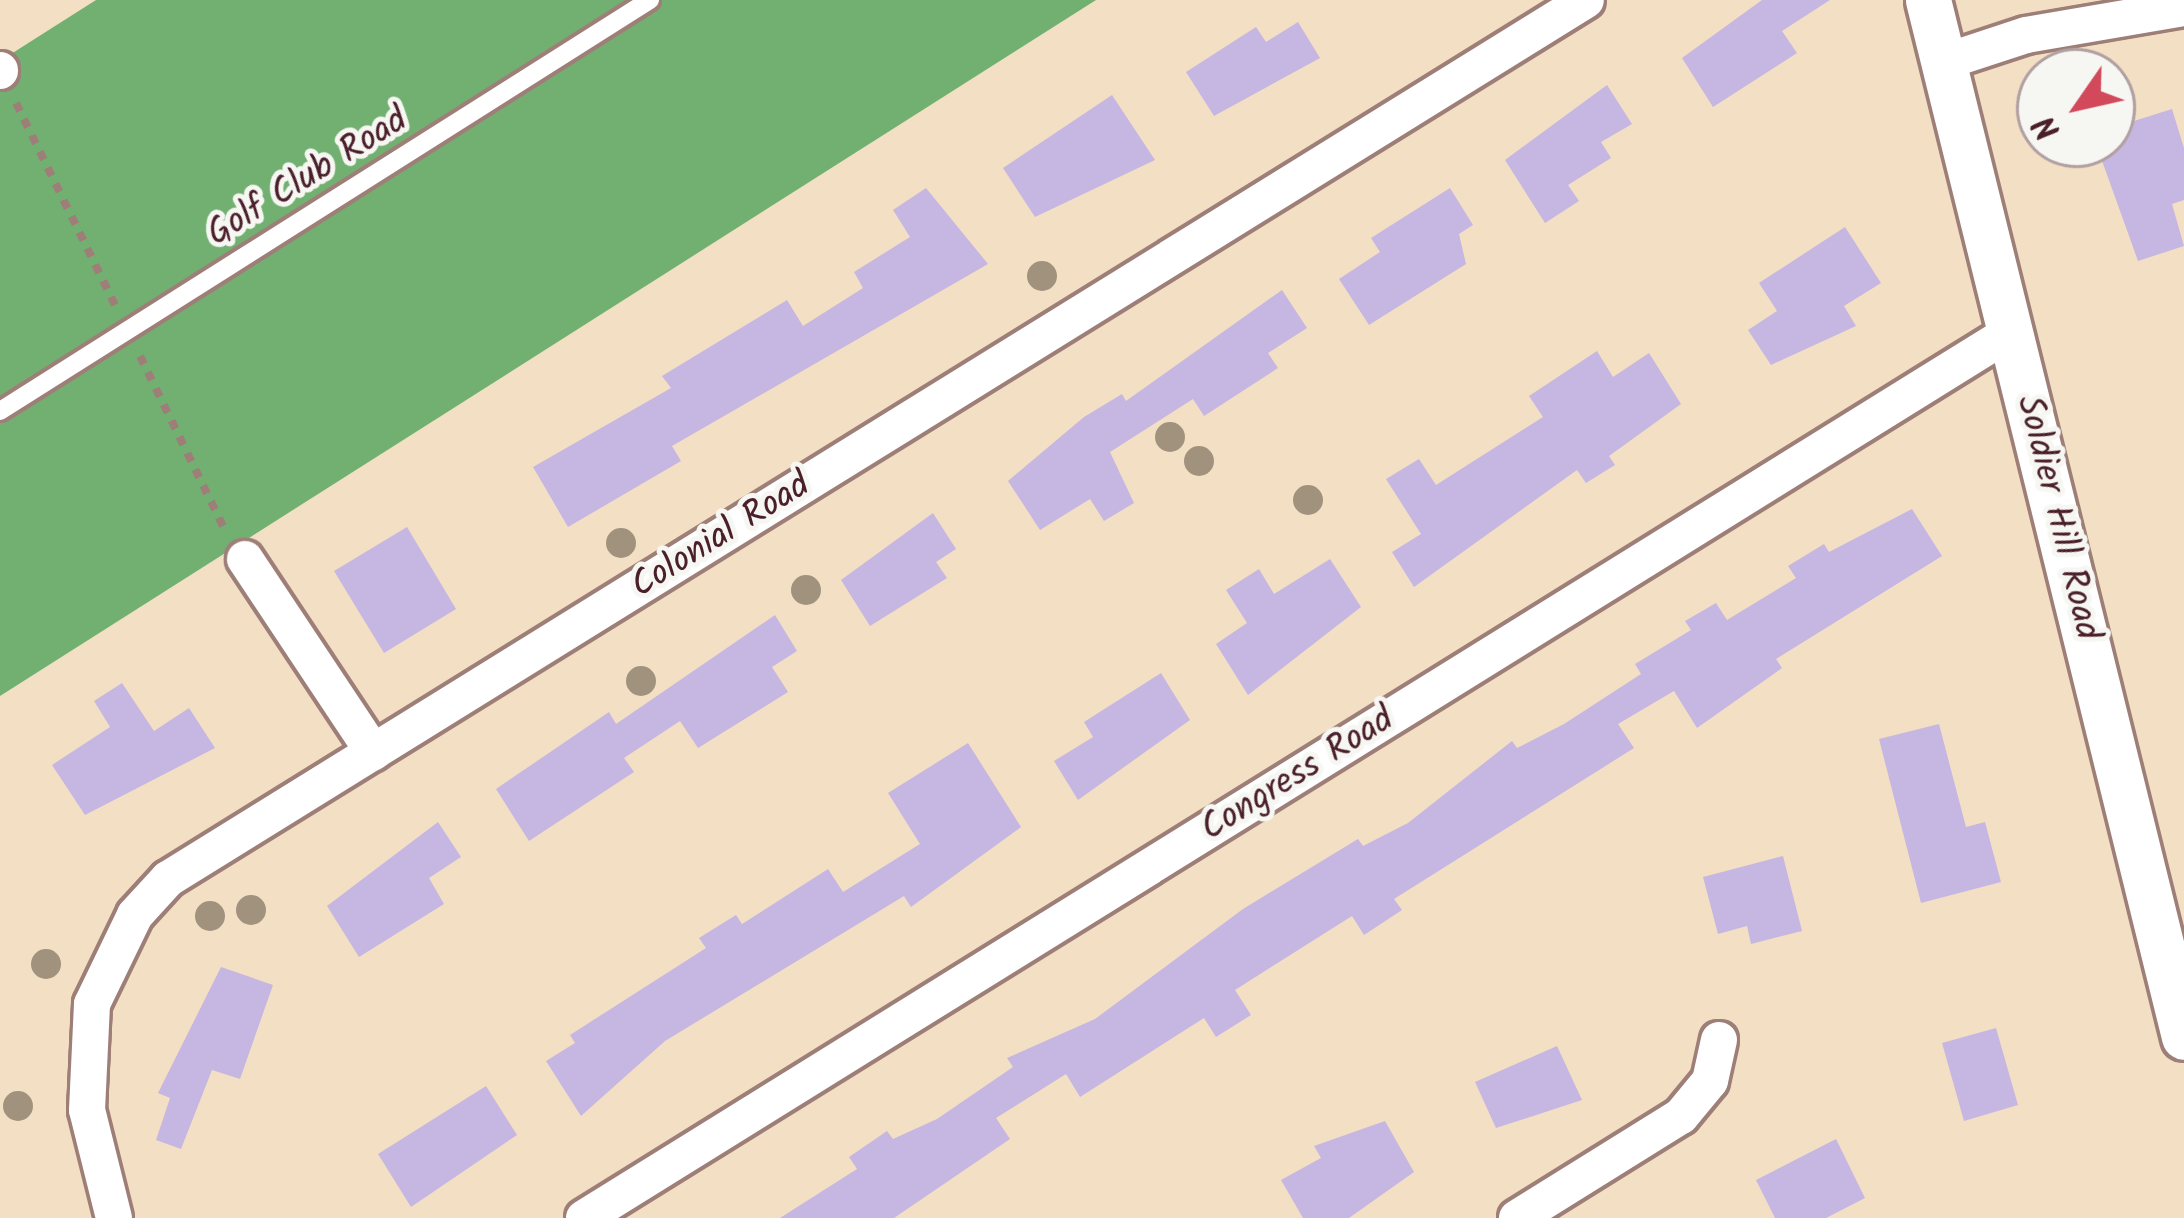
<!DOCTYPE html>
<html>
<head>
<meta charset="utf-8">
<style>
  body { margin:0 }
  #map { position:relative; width:2184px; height:1218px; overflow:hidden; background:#f2dfc4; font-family:Kalam,sans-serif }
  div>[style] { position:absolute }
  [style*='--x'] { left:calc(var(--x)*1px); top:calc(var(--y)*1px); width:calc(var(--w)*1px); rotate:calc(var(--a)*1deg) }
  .forest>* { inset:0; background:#72b071 }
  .building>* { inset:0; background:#c6b6e2 }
  .path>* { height:8px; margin-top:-4px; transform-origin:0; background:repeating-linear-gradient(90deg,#9e7f78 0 9px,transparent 0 18px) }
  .roads { filter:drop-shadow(3px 0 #9e7f78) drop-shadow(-3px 0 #9e7f78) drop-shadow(0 3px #9e7f78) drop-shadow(0 -3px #9e7f78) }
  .service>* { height:18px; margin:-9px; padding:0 9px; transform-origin:9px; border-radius:9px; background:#fff }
  .minor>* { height:36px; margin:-18px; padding:0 18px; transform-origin:18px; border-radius:18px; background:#fff }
  .tertiary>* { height:45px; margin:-22.5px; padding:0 22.5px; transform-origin:22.5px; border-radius:22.5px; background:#fff }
  .trees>* { width:30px; height:30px; margin:-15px; border-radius:50%; background:#a1927e }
  span { translate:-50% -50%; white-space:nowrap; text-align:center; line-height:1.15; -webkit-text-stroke:10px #f6f6f2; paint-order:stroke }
  .street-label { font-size:36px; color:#4a1f2b }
  .north { position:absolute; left:2016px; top:48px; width:120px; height:120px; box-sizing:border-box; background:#f6f6f2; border:3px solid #b1a0a2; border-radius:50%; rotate:236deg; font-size:33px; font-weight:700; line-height:48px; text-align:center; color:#4a1f2b }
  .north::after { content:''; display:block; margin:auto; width:42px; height:54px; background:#d1495b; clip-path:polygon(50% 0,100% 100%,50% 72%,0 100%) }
</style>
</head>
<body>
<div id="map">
  <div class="forest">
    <div style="clip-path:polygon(96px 0,1096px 0,0 696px,0 61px)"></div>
  </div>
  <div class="building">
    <div style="clip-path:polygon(1762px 0,1830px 0,1782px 31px,1797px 53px,1713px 107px,1682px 58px)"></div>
    <div style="clip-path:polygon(1298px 22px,1320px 58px,1214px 116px,1186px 72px,1256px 27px,1266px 42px)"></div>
    <div style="clip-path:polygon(1607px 85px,1632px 124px,1601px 142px,1611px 158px,1568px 185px,1579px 201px,1545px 223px,1505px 160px)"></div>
    <div style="clip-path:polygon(1112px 95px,1155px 160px,1035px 217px,1003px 168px)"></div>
    <div style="clip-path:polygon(2172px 109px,2184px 148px,2184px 200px,2172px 204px,2184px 246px,2138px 261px,2101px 158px,2112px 154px,2112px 128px)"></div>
    <div style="clip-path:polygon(926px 188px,988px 264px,672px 446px,681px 461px,568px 527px,533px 467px,671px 388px,662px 376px,787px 300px,803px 326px,863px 288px,854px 272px,910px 237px,893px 210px)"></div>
    <div style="clip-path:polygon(1450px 188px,1473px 225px,1459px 234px,1466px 264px,1369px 325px,1339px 279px,1380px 252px,1371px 238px)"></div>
    <div style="clip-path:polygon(1845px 227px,1881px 283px,1844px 306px,1856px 326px,1771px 365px,1748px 330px,1777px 311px,1759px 283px)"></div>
    <div style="clip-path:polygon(1282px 290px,1307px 328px,1268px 353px,1278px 368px,1204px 416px,1193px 399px,1110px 452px,1134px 503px,1104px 521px,1090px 499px,1040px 530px,1008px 481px,1084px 417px,1122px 394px,1126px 401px)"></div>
    <div style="clip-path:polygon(1597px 351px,1613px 377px,1649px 353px,1681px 404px,1609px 456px,1615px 465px,1586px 483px,1577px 470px,1414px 587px,1392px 552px,1421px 534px,1386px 479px,1419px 459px,1436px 485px,1543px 417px,1529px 396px)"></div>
    <div style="clip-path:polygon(1912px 509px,1942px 556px,1776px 659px,1782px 668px,1697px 728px,1674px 691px,1618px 724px,1634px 748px,1394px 899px,1402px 910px,1364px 935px,1352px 916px,1235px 990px,1251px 1015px,1216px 1037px,1204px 1018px,1080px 1097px,1066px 1074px,996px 1118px,1010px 1139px,894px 1218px,780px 1218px,857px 1169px,849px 1157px,887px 1131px,893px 1139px,937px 1119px,1013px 1067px,1007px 1058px,1095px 1019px,1243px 909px,1358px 839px,1363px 846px,1408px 823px,1512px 741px,1517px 748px,1564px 724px,1641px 674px,1635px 664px,1691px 630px,1685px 621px,1716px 603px,1727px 620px,1796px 578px,1788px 566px,1824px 544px,1829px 552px)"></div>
    <div style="clip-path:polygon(933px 513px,956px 549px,936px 562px,947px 578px,870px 626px,841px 580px)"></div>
    <div style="clip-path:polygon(407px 527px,456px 609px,384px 653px,334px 571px)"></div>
    <div style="clip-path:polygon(1330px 559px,1361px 607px,1248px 695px,1216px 644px,1247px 623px,1226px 590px,1259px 569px,1274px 594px)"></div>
    <div style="clip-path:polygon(775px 615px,797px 651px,772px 667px,788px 692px,698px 748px,680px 721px,624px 758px,634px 772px,529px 841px,496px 789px,609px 712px,616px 724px)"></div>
    <div style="clip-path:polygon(1161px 673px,1190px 720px,1078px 800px,1054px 761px,1093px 737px,1084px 722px)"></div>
    <div style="clip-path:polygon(122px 683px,154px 731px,189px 708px,215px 748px,85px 815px,52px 765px,110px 727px,94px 701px)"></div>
    <div style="clip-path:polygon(1939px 724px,1966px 827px,1985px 822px,2001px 882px,1921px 903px,1879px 739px)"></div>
    <div style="clip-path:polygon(968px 743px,1021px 827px,911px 907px,904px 896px,665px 1041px,581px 1116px,546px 1061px,575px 1043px,570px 1035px,706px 948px,699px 938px,736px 915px,742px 924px,828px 869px,843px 892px,920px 844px,888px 793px)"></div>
    <div style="clip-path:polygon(438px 822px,461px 857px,429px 878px,444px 904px,359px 957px,327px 906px)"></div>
    <div style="clip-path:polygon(1783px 856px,1802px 931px,1751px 944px,1747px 926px,1718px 934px,1703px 877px)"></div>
    <div style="clip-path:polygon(221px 967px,273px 985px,240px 1079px,212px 1070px,181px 1149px,156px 1140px,170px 1098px,158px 1093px)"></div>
    <div style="clip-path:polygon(1996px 1028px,2018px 1105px,1964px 1121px,1942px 1043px)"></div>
    <div style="clip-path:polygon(1557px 1046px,1582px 1100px,1496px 1128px,1475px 1082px)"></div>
    <div style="clip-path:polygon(486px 1086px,517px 1135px,411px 1207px,378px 1154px)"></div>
    <div style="clip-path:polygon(1385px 1121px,1414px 1172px,1349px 1218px,1303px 1218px,1281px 1180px,1321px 1158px,1314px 1146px)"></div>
    <div style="clip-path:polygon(1836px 1139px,1865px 1198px,1826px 1218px,1775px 1218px,1756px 1180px)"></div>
  </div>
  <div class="path">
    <div style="--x:16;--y:103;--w:225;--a:63.9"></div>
    <div style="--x:140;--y:356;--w:196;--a:64"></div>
  </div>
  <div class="roads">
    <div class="service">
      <div style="--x:0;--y:411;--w:769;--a:-32.31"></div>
    </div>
    <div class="minor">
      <div style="--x:1944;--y:62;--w:86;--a:-18.2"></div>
      <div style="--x:2026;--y:35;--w:160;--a:-9.7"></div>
      <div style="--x:0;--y:70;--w:1;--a:90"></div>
      <div style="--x:245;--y:559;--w:232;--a:56.4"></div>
      <div style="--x:114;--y:1218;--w:111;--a:-104"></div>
      <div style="--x:87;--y:1110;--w:106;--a:-87.3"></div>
      <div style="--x:92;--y:1004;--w:99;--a:-64.2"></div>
      <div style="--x:135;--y:915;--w:49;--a:-47.5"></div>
      <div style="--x:168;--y:879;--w:1668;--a:-31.79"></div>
      <div style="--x:584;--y:1218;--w:1680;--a:-31.84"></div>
      <div style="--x:1517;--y:1218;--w:193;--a:-31.9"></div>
      <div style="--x:1681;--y:1116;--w:45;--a:-50.4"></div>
      <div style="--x:1710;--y:1081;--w:42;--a:-77.6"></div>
    </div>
    <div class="tertiary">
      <div style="--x:1928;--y:0;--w:1068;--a:76.13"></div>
    </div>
  </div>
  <div class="trees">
    <div style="left:1042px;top:276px"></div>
    <div style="left:1170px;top:437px"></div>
    <div style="left:1199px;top:461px"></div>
    <div style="left:1308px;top:500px"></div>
    <div style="left:621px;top:543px"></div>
    <div style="left:806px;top:590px"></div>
    <div style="left:641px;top:681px"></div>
    <div style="left:251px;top:910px"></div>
    <div style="left:210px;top:916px"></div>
    <div style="left:46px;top:964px"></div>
    <div style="left:18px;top:1106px"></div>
  </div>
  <div class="street-label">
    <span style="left:308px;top:178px;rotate:-32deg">Golf Club Road</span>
    <span style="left:2057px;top:518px;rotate:76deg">Soldier Hill Road</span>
    <span style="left:721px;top:536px;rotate:-32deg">Colonial Road</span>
    <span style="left:1298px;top:775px;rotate:-32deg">Congress Road</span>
  </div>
  <div class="north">N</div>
</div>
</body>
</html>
